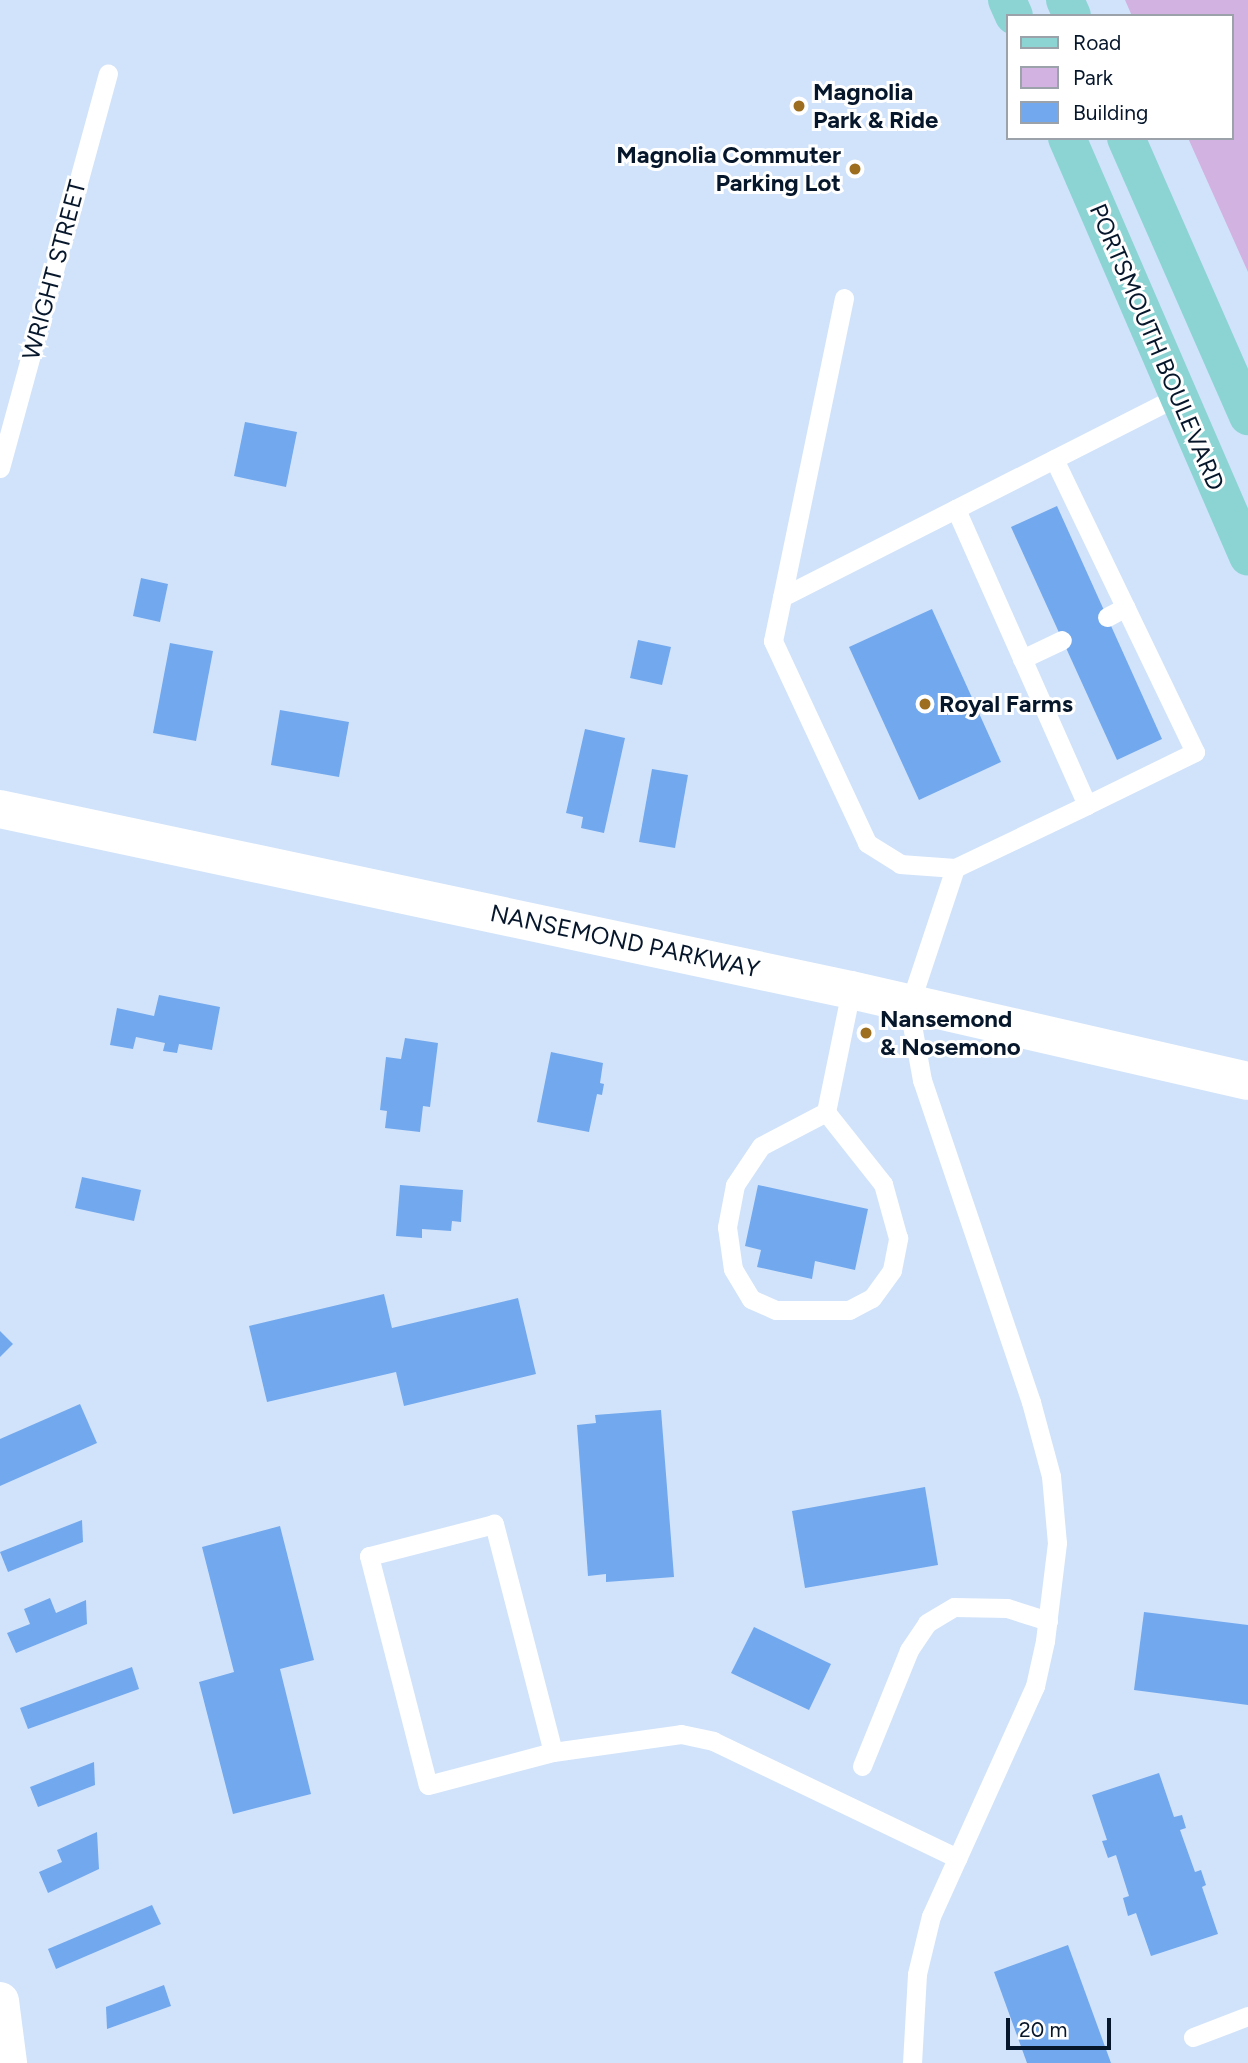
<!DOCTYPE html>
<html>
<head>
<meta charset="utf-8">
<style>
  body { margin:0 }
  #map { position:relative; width:1248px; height:2063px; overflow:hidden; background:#d1e3fa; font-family:Figtree,sans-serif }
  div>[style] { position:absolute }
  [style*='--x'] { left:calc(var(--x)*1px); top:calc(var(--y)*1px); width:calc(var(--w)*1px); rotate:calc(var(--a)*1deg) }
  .green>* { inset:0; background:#d2b2e1 }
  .building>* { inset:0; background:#72a8ed }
  .lane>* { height:19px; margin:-9.5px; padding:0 9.5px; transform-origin:9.5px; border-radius:9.5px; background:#fff }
  .street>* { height:38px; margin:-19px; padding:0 19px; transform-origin:19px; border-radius:19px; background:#fff }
  .secondary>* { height:38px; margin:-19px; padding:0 19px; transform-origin:19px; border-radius:19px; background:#fff }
  .primary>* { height:38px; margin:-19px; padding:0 19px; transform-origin:19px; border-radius:19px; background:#8cd4d4 }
  .dots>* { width:19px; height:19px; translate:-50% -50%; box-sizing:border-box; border:4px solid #fff; border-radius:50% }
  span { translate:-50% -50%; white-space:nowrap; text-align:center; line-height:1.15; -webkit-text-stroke:6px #fff; paint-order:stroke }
  .poi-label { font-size:24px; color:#06162b; font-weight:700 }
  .left { translate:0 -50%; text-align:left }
  .right { translate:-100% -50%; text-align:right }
  .street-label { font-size:24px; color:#06162b }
  .legend { position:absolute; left:1006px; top:14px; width:228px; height:126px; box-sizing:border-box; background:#fff; border:2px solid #9ba2aa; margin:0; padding:9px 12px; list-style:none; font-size:21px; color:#06162b }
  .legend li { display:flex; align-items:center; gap:14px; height:35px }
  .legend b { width:35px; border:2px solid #9ba2aa }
  .scale { position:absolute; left:1006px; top:2018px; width:105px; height:32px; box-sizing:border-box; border:4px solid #06162b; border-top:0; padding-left:9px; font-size:21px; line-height:24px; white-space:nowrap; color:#06162b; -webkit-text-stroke:5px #fff; paint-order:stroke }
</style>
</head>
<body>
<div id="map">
  <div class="green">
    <div style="clip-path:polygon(1125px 0,1248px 0,1248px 272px,1188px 138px,1232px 138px,1232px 16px,1132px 16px)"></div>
  </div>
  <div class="building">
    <div style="clip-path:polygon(245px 422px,297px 432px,286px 487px,234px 476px)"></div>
    <div style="clip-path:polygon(1057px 506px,1162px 739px,1117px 760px,1011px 527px)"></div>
    <div style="clip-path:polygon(141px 578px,168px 584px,160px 622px,133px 616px)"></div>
    <div style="clip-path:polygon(932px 609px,1001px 762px,919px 800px,849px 647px)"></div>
    <div style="clip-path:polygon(638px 640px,671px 647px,662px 685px,630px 678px)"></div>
    <div style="clip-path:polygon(170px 643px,213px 651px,196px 741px,153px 733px)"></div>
    <div style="clip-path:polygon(280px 710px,349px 722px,339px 777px,271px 765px)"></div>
    <div style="clip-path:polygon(585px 729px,625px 738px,604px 833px,581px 828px,583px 817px,566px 813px)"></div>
    <div style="clip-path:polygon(652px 769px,688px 775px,675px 848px,639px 842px)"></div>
    <div style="clip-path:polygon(159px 995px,220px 1007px,212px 1050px,179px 1044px,177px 1053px,163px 1051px,165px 1043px,136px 1037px,133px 1049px,110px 1045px,117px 1008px,154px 1016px)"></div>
    <div style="clip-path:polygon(405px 1038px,438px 1043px,430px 1107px,423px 1106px,420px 1132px,385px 1128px,387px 1111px,380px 1110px,386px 1057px,401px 1059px)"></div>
    <div style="clip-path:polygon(551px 1052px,603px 1063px,600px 1083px,604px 1084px,602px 1095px,597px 1094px,589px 1132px,537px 1122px)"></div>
    <div style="clip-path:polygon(82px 1177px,141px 1190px,134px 1221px,75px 1208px)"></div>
    <div style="clip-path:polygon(400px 1185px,463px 1190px,461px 1222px,452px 1221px,451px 1231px,422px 1229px,422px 1238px,396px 1236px)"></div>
    <div style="clip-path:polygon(758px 1185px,868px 1209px,855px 1270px,815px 1261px,812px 1279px,757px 1267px,761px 1250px,745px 1246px)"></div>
    <div style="clip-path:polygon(384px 1294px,392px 1328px,518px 1298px,536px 1374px,404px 1406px,396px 1372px,267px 1402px,249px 1326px)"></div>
    <div style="clip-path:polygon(0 1331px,13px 1344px,0 1357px)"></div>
    <div style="clip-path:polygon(80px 1404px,97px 1443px,0 1486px,0 1439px)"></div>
    <div style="clip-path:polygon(661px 1410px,674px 1577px,606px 1582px,606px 1574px,588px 1576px,577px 1425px,596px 1423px,595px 1415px)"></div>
    <div style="clip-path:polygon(925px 1487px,938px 1565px,805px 1588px,792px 1511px)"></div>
    <div style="clip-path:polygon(82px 1520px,83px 1542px,8px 1572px,0 1552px)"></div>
    <div style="clip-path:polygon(280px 1526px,314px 1660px,280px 1669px,311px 1794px,233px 1814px,199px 1682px,234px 1672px,202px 1547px)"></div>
    <div style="clip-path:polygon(50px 1598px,56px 1613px,86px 1600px,87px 1624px,16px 1653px,7px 1633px,30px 1624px,24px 1609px)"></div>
    <div style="clip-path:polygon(1144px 1612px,1248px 1625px,1248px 1705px,1134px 1690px)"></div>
    <div style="clip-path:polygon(754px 1627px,831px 1664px,809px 1710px,731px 1673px)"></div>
    <div style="clip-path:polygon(132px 1667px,139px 1689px,28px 1729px,20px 1708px)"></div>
    <div style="clip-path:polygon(94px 1762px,95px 1785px,38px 1807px,30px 1787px)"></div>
    <div style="clip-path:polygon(1159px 1773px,1174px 1817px,1182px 1815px,1186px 1828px,1180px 1830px,1195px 1872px,1201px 1870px,1206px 1885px,1202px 1887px,1218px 1934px,1151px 1956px,1136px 1913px,1128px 1916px,1123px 1898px,1129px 1896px,1116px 1855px,1108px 1858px,1102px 1841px,1107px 1840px,1092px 1795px)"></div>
    <div style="clip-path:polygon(97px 1832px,99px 1869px,48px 1893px,39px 1872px,62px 1862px,57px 1850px)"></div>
    <div style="clip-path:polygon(152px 1905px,161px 1924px,56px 1969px,48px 1949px)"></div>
    <div style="clip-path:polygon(1068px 1945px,1111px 2063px,1027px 2063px,994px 1972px)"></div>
    <div style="clip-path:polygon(164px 1985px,171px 2006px,107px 2029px,106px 2007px)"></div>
  </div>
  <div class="lane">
    <div style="--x:844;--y:298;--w:350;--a:101.7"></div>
    <div style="--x:773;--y:641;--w:223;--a:65"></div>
    <div style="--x:867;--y:843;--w:39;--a:32"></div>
    <div style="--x:900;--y:864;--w:55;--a:4.2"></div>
    <div style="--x:955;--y:868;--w:142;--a:108.4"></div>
    <div style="--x:910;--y:1003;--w:22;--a:85"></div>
    <div style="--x:912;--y:1025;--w:56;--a:79.7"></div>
    <div style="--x:922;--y:1080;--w:340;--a:71.3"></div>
    <div style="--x:1031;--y:1402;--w:77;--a:74.9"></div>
    <div style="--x:1051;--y:1476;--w:67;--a:84.9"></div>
    <div style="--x:1057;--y:1543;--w:99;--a:97"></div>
    <div style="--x:1045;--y:1641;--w:46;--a:102.5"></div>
    <div style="--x:1035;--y:1686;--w:252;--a:114.3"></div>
    <div style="--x:931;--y:1916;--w:60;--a:103.6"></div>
    <div style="--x:917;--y:1974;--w:89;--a:93.2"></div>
    <div style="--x:1054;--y:459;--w:325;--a:64.3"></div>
    <div style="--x:1195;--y:752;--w:120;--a:153.9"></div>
    <div style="--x:0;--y:468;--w:409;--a:-74.7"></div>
    <div style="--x:782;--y:597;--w:444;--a:-26.9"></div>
    <div style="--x:1107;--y:617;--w:21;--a:-28"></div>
    <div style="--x:1022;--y:659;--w:44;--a:-25.4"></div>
    <div style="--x:955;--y:868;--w:146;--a:-25.5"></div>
    <div style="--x:1087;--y:805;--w:324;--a:-113.9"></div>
    <div style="--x:826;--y:1112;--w:73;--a:152.4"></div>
    <div style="--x:761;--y:1146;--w:47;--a:123.7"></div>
    <div style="--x:735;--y:1185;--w:43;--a:100.8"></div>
    <div style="--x:727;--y:1227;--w:42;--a:81.9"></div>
    <div style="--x:733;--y:1269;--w:35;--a:59"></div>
    <div style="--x:751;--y:1299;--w:27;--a:24"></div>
    <div style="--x:776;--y:1310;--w:73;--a:0"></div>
    <div style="--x:849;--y:1310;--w:26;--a:-28"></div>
    <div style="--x:872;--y:1298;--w:34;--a:-54"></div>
    <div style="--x:892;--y:1270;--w:33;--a:-79"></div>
    <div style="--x:898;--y:1238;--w:56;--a:-105.5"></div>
    <div style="--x:883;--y:1184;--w:92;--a:-128.4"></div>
    <div style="--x:826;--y:1112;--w:125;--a:-78.4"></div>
    <div style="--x:553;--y:1752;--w:236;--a:-104.5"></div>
    <div style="--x:494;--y:1524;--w:129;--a:165.6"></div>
    <div style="--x:369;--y:1556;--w:236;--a:75.6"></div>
    <div style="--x:428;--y:1785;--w:129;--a:-14.8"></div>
    <div style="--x:553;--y:1752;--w:129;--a:-8"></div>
    <div style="--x:681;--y:1734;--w:33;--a:12"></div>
    <div style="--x:713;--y:1741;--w:271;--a:25.6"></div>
    <div style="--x:862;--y:1766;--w:125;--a:-67.9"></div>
    <div style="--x:909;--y:1650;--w:32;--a:-56"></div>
    <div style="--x:927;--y:1623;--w:31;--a:-31"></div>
    <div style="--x:954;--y:1607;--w:53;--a:1.1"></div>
    <div style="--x:1007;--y:1608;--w:43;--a:17.6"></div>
    <div style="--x:1193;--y:2037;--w:59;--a:-20.9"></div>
  </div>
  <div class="street">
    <div style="--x:0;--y:2001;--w:63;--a:82.6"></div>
  </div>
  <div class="secondary">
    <div style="--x:0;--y:809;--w:870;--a:12.01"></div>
    <div style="--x:851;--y:990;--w:407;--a:12.9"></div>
  </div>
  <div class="primary">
    <div style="--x:1007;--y:0;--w:17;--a:66"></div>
    <div style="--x:1065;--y:0;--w:17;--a:66"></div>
    <div style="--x:1067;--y:138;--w:456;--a:66.6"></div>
    <div style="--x:1126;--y:138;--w:304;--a:66.3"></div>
  </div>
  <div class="dots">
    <div style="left:799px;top:106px;background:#9d6e20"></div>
    <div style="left:855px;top:169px;background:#9d6e20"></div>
    <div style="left:925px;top:704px;background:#9d6e20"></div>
    <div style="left:866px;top:1033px;background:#9d6e20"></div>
  </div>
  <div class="poi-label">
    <span class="left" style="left:813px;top:106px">Magnolia<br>Park &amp; Ride</span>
    <span class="right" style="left:841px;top:169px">Magnolia Commuter<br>Parking Lot</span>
    <span class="left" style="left:939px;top:704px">Royal Farms</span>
    <span class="left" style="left:880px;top:1033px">Nansemond<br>&amp; Nosemono</span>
  </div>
  <div class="street-label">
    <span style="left:54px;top:270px;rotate:-75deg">WRIGHT STREET</span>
    <span style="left:1157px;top:347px;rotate:67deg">PORTSMOUTH BOULEVARD</span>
    <span style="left:625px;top:941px;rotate:12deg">NANSEMOND PARKWAY</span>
  </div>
  <ul class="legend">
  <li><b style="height:9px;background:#8cd4d4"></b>Road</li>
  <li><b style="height:19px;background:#d2b2e1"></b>Park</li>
  <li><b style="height:19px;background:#72a8ed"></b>Building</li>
  </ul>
  <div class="scale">20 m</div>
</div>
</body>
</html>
